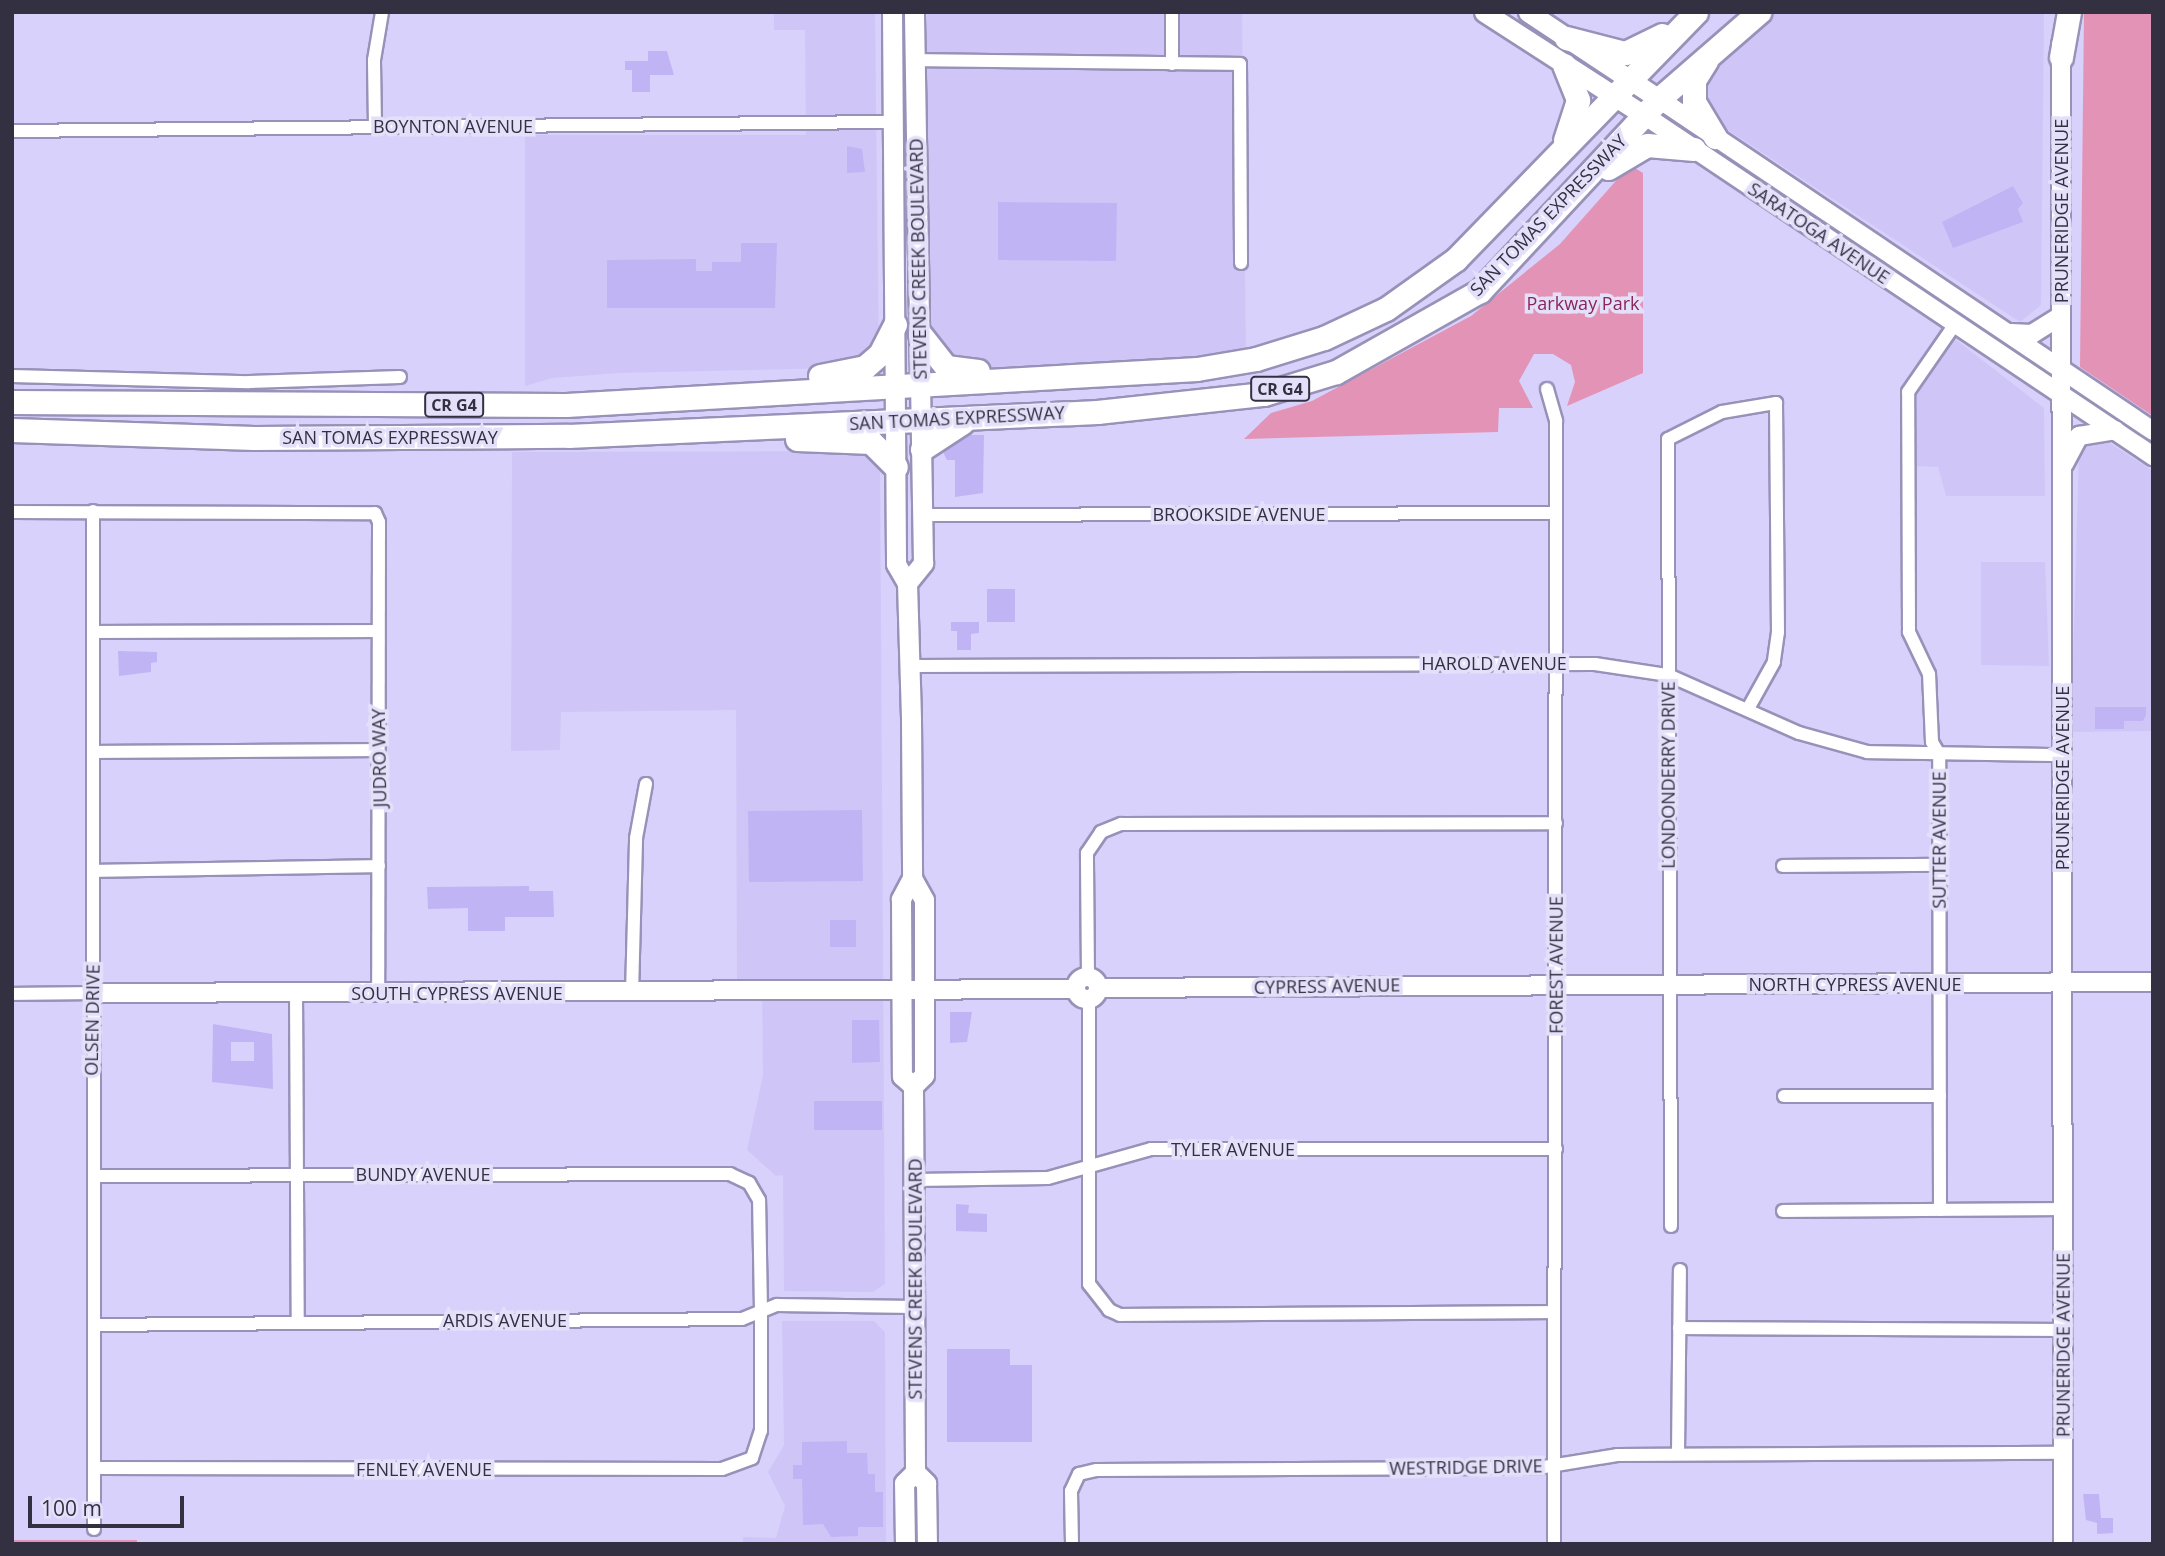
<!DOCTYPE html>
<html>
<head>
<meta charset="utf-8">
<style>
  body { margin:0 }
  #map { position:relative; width:2165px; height:1556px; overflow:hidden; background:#d8d1fb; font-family:"Open Sans",sans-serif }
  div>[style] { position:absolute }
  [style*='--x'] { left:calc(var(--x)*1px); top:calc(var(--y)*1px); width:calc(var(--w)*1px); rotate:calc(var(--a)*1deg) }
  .built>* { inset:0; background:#cfc6f7 }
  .green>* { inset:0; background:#e393b5 }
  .building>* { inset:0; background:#c1b4f5 }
  .roads { filter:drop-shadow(2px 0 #9891b8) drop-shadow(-2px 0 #9891b8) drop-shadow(0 2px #9891b8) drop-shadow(0 -2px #9891b8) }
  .street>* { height:12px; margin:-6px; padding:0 6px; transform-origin:6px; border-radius:6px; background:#fff }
  .secondary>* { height:18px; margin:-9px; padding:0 9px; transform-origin:9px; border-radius:9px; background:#fff }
  .secondary>.ring { margin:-9px; padding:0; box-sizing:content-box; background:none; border:18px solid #fff; border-radius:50% }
  .primary>* { height:19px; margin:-9.5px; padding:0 9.5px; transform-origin:9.5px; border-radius:9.5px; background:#fff }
  .highway>* { height:23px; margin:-11.5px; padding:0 11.5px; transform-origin:11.5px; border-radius:11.5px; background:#fff }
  span { translate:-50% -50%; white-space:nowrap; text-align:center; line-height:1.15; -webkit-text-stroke:7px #e4e0fa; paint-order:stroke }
  .shield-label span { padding:2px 5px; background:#e4e0fa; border:2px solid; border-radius:5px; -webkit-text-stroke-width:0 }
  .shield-label { font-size:16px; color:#333041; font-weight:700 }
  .street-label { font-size:18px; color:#333041 }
  .park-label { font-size:18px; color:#8a2559 }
  .frame { position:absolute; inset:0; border:14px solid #333041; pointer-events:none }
  .scale { position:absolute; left:28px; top:1496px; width:156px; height:32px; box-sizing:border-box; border:4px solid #333041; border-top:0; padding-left:9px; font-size:21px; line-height:24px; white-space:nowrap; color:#333041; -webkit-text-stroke:5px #e4e0fa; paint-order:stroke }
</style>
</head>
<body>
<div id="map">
  <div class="built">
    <div style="clip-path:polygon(774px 12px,875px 12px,879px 367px,619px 373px,552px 378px,525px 386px,525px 135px,806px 135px,805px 30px,774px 30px)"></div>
    <div style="clip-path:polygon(927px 12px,1242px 12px,1246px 362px,924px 381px)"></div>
    <div style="clip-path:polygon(1775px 12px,2044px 12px,2041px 305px,2020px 322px,1728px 130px,1702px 103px,1703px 80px,1721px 51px)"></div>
    <div style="clip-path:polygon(1941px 328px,2044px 408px,2045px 496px,1946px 496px,1938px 467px,1912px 466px,1915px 374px)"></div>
    <div style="clip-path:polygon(2089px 439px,2105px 440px,2153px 471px,2153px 731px,2071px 732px,2079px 452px)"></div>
    <div style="clip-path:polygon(870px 451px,880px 461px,885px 1284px,873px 1292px,784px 1291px,783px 1175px,776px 1176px,747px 1150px,763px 1075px,762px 981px,737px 981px,736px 710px,561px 712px,560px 750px,511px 751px,512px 452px)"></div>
    <div style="clip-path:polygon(1981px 562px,2045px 562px,2049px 666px,1981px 665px)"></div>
    <div style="clip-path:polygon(782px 1321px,874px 1321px,885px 1332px,886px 1544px,743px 1544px,743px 1537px,776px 1538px,785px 1506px,768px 1472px,784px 1445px)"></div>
  </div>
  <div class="green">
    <div style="clip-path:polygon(2084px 12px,2153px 12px,2153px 416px,2080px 367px)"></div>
    <div style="clip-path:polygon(1630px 165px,1643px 173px,1643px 373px,1567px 406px,1575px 382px,1571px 365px,1553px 354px,1534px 354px,1519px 381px,1533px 408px,1499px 408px,1498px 432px,1244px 439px,1271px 413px,1312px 401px,1471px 316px,1560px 244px)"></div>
    <div style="clip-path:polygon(12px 1540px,137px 1540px,137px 1544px,12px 1544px)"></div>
  </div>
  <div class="building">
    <div style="clip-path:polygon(648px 51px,667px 51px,674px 75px,650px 75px,650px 92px,632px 92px,632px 70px,625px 70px,625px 61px,648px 61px)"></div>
    <div style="clip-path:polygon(847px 146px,862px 149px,865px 172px,847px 173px)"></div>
    <div style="clip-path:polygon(2013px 186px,2023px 203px,2018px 209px,2023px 222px,1953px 248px,1942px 222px)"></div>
    <div style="clip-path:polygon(998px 202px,1117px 203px,1116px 261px,998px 260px)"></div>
    <div style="clip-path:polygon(741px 243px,777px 243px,775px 308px,607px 308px,607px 260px,696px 259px,696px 271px,712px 271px,712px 262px,741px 262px)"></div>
    <div style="clip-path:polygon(968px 435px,984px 435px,983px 493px,955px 497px,955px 460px,947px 460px,943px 452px)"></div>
    <div style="clip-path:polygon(987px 589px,1015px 589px,1015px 622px,987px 622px)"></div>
    <div style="clip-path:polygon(951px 622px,979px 622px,979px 633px,971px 634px,971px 650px,957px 650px,957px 631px,951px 631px)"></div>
    <div style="clip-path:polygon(118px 651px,157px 652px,157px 662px,151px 663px,151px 672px,119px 676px)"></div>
    <div style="clip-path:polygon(2095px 707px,2146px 707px,2146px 715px,2143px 721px,2124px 721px,2124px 729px,2095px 729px)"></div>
    <div style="clip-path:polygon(862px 810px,863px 881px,749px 882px,748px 811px)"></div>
    <div style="clip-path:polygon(529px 886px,529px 891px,553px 891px,554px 917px,505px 917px,505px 931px,468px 931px,468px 908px,428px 909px,427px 887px)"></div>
    <div style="clip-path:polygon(830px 920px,856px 920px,856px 947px,830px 947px)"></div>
    <div style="clip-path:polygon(950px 1012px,972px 1012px,967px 1042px,950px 1043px)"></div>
    <div style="clip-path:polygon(852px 1020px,879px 1020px,880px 1062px,852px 1063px)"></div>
    <div style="clip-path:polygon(evenodd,213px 1024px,272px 1034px,273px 1089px,212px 1082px,213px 1024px,231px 1042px,254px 1042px,254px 1061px,231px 1061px,231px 1042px)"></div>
    <div style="clip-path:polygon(814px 1101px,882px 1101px,882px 1130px,814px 1130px)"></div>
    <div style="clip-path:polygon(956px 1204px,969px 1205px,968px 1213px,987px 1214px,987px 1232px,956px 1231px)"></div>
    <div style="clip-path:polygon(947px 1349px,1010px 1349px,1010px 1365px,1032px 1365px,1032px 1442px,947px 1442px)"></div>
    <div style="clip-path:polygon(847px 1441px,847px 1453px,867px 1453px,868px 1474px,875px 1474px,875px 1492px,883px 1492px,883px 1527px,858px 1527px,858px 1536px,831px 1537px,823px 1524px,803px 1525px,802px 1479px,793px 1479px,793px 1465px,802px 1465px,802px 1442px)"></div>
    <div style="clip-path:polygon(2083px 1494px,2099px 1494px,2101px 1518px,2113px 1518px,2113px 1533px,2097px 1534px,2097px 1523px,2086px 1520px)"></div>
  </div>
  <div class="roads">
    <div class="street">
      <div style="--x:1172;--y:12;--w:52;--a:90"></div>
      <div style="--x:914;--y:60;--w:326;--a:0.7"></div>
      <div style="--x:1240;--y:64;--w:199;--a:89.7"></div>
      <div style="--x:375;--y:126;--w:66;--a:-90.9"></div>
      <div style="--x:374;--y:60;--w:49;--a:-80.5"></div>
      <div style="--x:12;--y:131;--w:881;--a:-0.59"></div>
      <div style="--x:12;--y:376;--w:237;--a:1.5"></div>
      <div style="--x:249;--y:382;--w:151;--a:-1.9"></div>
      <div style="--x:1547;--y:389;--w:33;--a:74"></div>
      <div style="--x:1556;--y:421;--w:1123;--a:90.1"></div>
      <div style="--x:93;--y:511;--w:1018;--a:89.94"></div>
      <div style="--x:12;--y:512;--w:363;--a:0.2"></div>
      <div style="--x:375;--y:513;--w:10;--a:66"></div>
      <div style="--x:379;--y:522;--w:472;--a:90.1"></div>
      <div style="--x:923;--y:515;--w:633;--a:-0.18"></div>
      <div style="--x:94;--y:632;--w:284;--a:-0.2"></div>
      <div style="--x:910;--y:666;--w:685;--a:-0.17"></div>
      <div style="--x:1595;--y:664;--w:74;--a:8.6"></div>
      <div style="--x:1668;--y:675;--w:143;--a:23.9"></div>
      <div style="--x:1799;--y:733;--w:71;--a:15.6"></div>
      <div style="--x:1867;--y:752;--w:194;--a:0.9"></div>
      <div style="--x:94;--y:752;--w:284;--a:-0.4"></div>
      <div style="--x:1783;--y:866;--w:157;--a:-0.4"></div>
      <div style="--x:94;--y:871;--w:285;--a:-1"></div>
      <div style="--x:1088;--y:976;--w:123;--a:-90.5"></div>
      <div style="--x:1087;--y:853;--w:25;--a:-56"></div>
      <div style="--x:1101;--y:832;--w:22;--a:-22"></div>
      <div style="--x:1121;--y:824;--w:435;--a:-0.1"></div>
      <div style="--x:296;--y:992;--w:329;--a:89.7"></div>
      <div style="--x:12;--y:994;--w:80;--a:-0.7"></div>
      <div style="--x:632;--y:994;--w:156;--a:-88.5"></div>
      <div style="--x:636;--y:838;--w:55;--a:-79.5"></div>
      <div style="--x:1089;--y:999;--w:285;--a:90"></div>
      <div style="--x:1089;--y:1284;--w:33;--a:52"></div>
      <div style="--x:1109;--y:1310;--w:12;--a:24"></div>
      <div style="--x:1120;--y:1315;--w:434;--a:-0.4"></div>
      <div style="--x:1784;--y:1096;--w:156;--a:0"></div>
      <div style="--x:914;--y:1180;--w:134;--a:-0.9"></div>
      <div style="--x:1048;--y:1178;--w:107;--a:-15.7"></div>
      <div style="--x:1151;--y:1149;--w:405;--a:0"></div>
      <div style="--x:1940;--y:1210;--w:456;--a:-90.1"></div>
      <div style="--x:1939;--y:754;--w:14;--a:-120"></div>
      <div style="--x:1932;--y:742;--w:68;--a:-92.5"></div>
      <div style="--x:1929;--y:674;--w:47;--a:-115.5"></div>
      <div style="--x:1909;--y:632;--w:240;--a:-90.2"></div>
      <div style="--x:1908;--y:392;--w:83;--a:-55.3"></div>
      <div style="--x:1783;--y:1211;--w:280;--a:-0.4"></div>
      <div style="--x:1671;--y:1226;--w:787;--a:-90.22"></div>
      <div style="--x:1668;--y:439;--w:60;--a:-26.6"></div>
      <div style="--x:1722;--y:412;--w:55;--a:-9.5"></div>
      <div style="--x:1776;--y:403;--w:229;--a:89.5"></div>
      <div style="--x:1778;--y:632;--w:30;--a:98"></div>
      <div style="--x:1774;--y:662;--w:51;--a:119.1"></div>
      <div style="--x:94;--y:1325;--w:648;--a:-0.53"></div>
      <div style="--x:742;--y:1319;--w:38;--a:-22"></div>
      <div style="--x:777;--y:1305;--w:138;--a:0.8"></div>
      <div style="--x:1679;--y:1328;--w:384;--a:0.3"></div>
      <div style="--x:1678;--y:1454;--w:184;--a:-89.4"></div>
      <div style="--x:94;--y:1468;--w:628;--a:0.09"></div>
      <div style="--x:722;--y:1469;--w:32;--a:-20"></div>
      <div style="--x:752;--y:1458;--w:28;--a:-72"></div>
      <div style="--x:761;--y:1431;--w:120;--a:-90"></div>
      <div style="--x:761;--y:1311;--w:111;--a:-91"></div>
      <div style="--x:759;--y:1200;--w:20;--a:-120"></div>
      <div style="--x:749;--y:1183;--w:21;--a:-155"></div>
      <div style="--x:730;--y:1174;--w:636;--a:179.82"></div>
      <div style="--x:1072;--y:1544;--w:53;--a:-91.1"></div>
      <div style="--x:1071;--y:1491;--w:19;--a:-65"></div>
      <div style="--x:1079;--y:1474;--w:18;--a:-13"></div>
      <div style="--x:1097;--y:1470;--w:441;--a:-0.3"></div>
      <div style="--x:1538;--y:1468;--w:80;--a:-9.3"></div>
      <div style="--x:1617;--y:1455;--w:446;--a:-0.3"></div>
    </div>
    <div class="secondary">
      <div style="--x:2061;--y:44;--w:1500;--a:89.92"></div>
      <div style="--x:1659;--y:99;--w:595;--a:33.9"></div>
      <div style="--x:1644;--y:115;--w:613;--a:33.82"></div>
      <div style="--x:2011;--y:333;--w:21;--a:3"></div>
      <div style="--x:2032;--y:334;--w:34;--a:-32"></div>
      <div style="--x:2064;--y:464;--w:32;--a:-62"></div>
      <div style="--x:2079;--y:436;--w:37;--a:-9"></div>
      <div class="ring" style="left:1076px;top:977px;width:4px;height:4px"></div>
      <div style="--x:1099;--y:988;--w:1054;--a:-0.33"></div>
      <div style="--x:92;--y:993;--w:984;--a:-0.23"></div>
    </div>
    <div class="primary">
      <div style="--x:892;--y:12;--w:552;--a:89.58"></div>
      <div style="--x:896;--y:564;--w:22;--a:60"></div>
      <div style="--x:907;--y:583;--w:137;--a:88.3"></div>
      <div style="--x:911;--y:720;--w:158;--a:89.6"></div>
      <div style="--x:912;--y:878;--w:24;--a:118"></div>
      <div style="--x:901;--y:899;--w:177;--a:89.7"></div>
      <div style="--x:902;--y:1076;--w:15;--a:42"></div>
      <div style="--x:1484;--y:12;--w:190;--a:32.8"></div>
      <div style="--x:1528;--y:12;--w:157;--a:33.6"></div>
      <div style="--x:907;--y:583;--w:26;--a:-51"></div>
      <div style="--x:923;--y:563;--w:551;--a:-90.94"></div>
      <div style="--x:912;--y:878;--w:25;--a:61"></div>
      <div style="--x:924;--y:900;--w:175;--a:90"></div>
      <div style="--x:924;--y:1075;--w:16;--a:135"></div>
      <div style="--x:913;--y:1086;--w:386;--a:89.7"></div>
      <div style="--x:915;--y:1472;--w:16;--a:45"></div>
      <div style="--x:926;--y:1483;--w:61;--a:89.1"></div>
      <div style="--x:905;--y:1544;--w:61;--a:-90.9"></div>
      <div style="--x:904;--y:1483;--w:16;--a:-45"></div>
    </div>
    <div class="highway">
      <div style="--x:1566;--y:38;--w:61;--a:14.3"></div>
      <div style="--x:1625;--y:53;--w:41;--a:-25.9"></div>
      <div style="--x:2061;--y:57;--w:46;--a:-79.9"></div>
      <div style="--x:1706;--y:61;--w:22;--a:122"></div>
      <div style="--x:1694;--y:80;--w:22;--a:90"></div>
      <div style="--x:1694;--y:102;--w:41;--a:59"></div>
      <div style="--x:1564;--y:65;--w:38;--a:68"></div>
      <div style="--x:1578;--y:100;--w:42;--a:108"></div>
      <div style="--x:1608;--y:168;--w:45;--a:-30.5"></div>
      <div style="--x:1647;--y:145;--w:47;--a:4.9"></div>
      <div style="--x:920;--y:334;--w:42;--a:51.8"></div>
      <div style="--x:946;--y:367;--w:32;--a:7"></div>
      <div style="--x:820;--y:376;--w:46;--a:-11.3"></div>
      <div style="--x:865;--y:367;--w:20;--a:-41"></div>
      <div style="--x:880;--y:354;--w:33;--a:-63"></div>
      <div style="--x:12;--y:402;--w:554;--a:0.31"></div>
      <div style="--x:566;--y:405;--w:632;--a:-3.27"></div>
      <div style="--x:1197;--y:369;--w:60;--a:-9.6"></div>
      <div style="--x:1256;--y:359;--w:71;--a:-17.2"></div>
      <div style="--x:1324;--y:338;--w:68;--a:-25.1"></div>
      <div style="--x:1386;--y:309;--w:86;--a:-35.5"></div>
      <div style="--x:1456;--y:259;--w:344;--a:-45.8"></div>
      <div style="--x:12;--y:430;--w:242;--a:1.9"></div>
      <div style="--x:254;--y:438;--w:314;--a:-0.4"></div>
      <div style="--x:568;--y:436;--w:530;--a:-2.6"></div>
      <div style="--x:1097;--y:412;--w:168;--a:-6.2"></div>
      <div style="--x:1264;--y:394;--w:75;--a:-17"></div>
      <div style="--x:1336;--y:372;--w:165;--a:-29.4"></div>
      <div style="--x:1480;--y:291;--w:262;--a:-47"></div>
      <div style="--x:1659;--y:99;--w:133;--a:-41"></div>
      <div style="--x:797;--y:439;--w:74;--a:2.3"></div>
      <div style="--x:871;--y:442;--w:35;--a:45"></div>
      <div style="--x:922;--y:449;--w:49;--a:-33.4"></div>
    </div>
  </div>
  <div class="shield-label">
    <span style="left:1280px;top:389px">CR G4</span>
    <span style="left:454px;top:405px">CR G4</span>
  </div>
  <div class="street-label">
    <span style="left:453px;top:126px">BOYNTON AVENUE</span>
    <span style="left:2061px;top:211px;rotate:-90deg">PRUNERIDGE AVENUE</span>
    <span style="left:1548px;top:215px;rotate:-46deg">SAN TOMAS EXPRESSWAY</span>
    <span style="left:1819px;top:233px;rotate:34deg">SARATOGA AVENUE</span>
    <span style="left:918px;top:259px;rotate:-91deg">STEVENS CREEK BOULEVARD</span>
    <span style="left:957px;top:418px;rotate:-3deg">SAN TOMAS EXPRESSWAY</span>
    <span style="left:390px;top:437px">SAN TOMAS EXPRESSWAY</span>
    <span style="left:1239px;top:514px">BROOKSIDE AVENUE</span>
    <span style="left:1494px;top:663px">HAROLD AVENUE</span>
    <span style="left:379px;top:758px;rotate:-91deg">JUDRO WAY</span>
    <span style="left:1668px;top:775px;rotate:-90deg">LONDONDERRY DRIVE</span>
    <span style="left:2062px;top:778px;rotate:-90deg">PRUNERIDGE AVENUE</span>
    <span style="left:1939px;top:840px;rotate:-90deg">SUTTER AVENUE</span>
    <span style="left:1556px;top:965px;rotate:-90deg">FOREST AVENUE</span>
    <span style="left:1855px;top:984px">NORTH CYPRESS AVENUE</span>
    <span style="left:1327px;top:986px;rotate:-1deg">CYPRESS AVENUE</span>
    <span style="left:457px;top:993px">SOUTH CYPRESS AVENUE</span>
    <span style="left:92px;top:1020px;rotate:-89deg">OLSEN DRIVE</span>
    <span style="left:1233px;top:1149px">TYLER AVENUE</span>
    <span style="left:423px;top:1174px">BUNDY AVENUE</span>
    <span style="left:915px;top:1279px;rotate:-90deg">STEVENS CREEK BOULEVARD</span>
    <span style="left:505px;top:1320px">ARDIS AVENUE</span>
    <span style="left:2063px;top:1345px;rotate:-90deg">PRUNERIDGE AVENUE</span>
    <span style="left:1466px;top:1467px;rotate:-1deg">WESTRIDGE DRIVE</span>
    <span style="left:424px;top:1469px">FENLEY AVENUE</span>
  </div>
  <div class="park-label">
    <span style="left:1583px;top:303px">Parkway Park</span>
  </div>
  <div class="frame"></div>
  <div class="scale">100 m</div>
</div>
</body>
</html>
